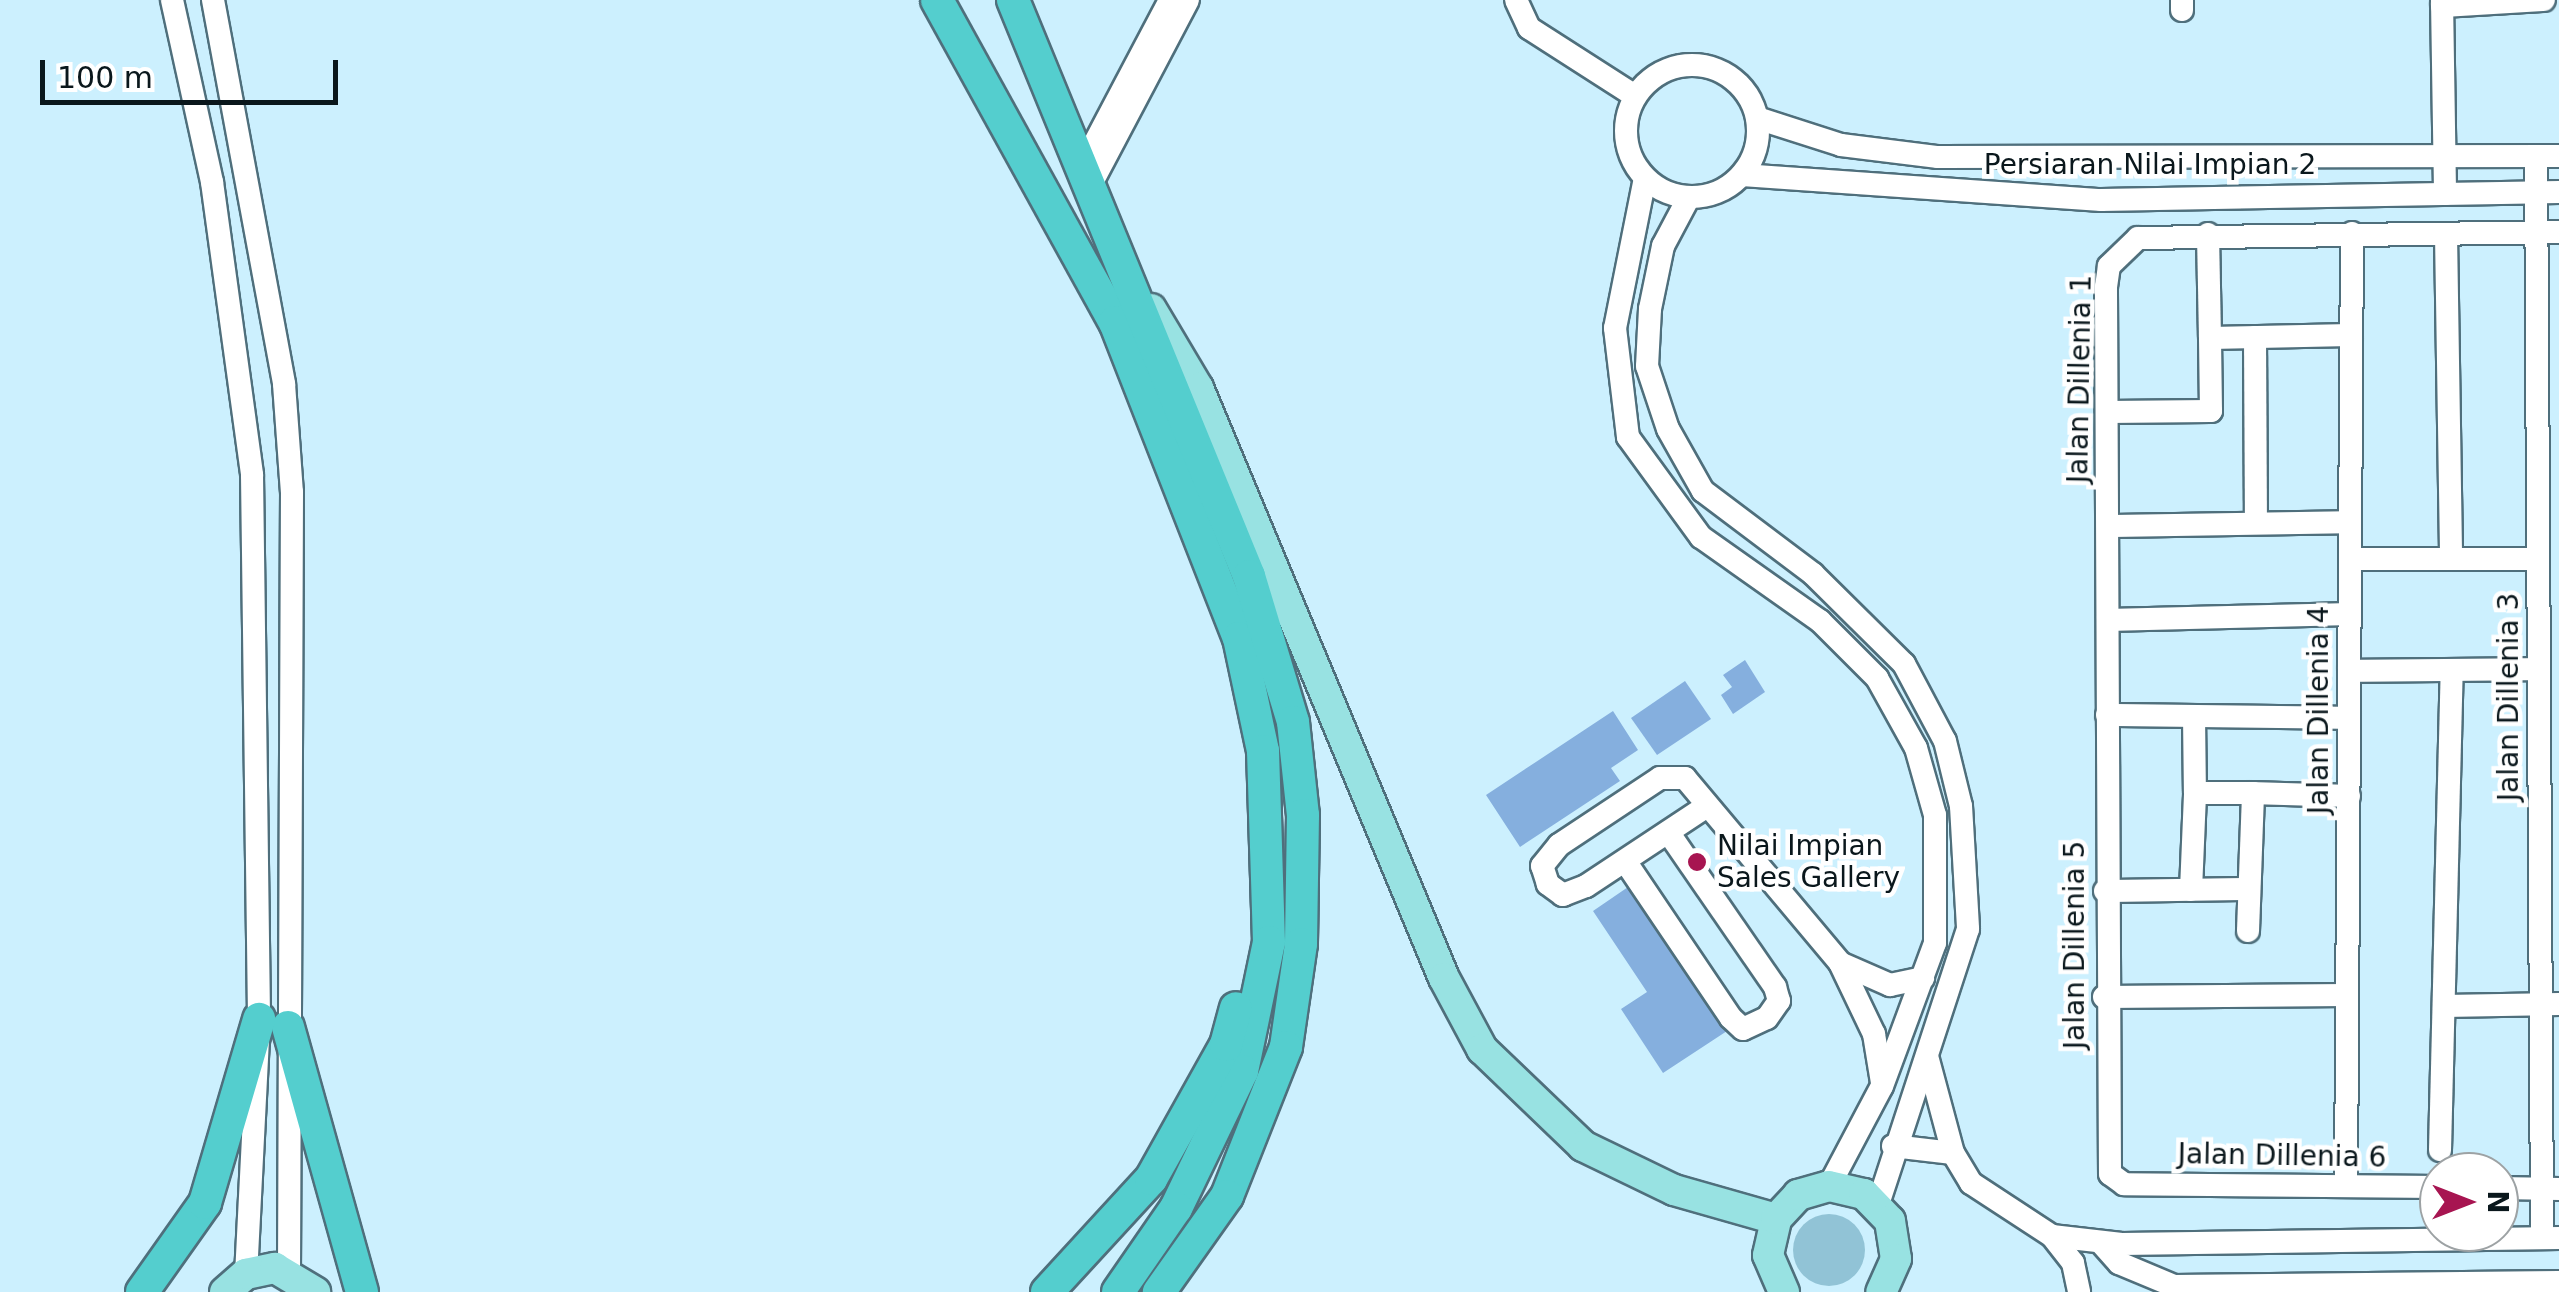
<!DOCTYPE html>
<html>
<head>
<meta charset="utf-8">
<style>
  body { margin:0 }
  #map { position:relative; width:2559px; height:1292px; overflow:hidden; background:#ccf0fe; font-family:"DejaVu Sans",sans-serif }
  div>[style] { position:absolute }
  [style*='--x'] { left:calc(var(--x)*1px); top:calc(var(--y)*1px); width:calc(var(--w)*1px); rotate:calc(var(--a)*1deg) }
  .green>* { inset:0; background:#91c3d6 }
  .round { border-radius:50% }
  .building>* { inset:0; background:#85afde }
  .roads { filter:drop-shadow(2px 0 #4f6f7c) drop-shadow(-2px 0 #4f6f7c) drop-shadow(0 2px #4f6f7c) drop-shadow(0 -2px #4f6f7c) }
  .minor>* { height:22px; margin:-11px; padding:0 11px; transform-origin:11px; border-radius:11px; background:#fff }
  .minor>.ring { margin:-11px; padding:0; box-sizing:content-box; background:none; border:22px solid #fff; border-radius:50% }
  .major>* { height:30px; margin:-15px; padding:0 15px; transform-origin:15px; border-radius:15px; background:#98e2e2 }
  .highway>* { height:32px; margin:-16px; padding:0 16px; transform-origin:16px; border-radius:16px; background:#54cece }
  .dots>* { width:28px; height:28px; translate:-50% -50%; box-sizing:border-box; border:5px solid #fff; border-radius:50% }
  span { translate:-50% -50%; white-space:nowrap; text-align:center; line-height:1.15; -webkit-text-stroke:9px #fff; paint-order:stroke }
  .street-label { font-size:28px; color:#0a171c }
  .poi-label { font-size:28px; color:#0a171c }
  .left { translate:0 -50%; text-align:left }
  .north { position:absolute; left:2419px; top:1152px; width:100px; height:100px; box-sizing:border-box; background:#fff; border:2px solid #9da2a4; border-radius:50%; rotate:90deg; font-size:28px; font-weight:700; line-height:40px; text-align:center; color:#0a171c }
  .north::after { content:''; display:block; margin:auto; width:35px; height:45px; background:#a71551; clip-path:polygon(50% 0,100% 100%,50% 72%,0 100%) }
  .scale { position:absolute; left:40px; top:60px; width:298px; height:45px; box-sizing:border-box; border:5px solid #0a171c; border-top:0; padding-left:12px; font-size:30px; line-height:35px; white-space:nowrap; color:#0a171c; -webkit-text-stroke:8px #fff; paint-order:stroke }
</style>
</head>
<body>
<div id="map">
  <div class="green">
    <div class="round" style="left:1793px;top:1214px;width:72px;height:72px"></div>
  </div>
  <div class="building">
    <div style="clip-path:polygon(1745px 660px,1765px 692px,1733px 714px,1721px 695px,1732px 687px,1723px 675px)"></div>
    <div style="clip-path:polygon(1685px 681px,1711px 719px,1657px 755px,1631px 718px)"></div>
    <div style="clip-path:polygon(1613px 711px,1638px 750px,1611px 768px,1620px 781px,1520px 847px,1486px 795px)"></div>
    <div style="clip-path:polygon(1631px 885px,1727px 1031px,1663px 1073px,1621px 1009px,1647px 992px,1593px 911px)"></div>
  </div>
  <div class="roads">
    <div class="minor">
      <div style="--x:172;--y:0;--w:186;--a:77.6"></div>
      <div style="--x:212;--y:182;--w:296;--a:82.2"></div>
      <div style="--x:252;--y:475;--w:544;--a:89.26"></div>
      <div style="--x:259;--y:1019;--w:255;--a:92.9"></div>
      <div style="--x:213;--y:0;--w:391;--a:79.5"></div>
      <div style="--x:284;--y:384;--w:108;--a:85.8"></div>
      <div style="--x:292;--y:492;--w:780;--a:90.22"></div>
      <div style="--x:1516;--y:0;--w:31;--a:65"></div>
      <div style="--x:1529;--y:28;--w:126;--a:32.7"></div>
      <div style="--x:2182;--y:0;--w:10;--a:90"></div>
      <div style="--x:2442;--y:0;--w:194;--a:89.1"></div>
      <div style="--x:2442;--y:6;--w:102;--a:-3.4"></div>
      <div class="ring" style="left:1626px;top:65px;width:110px;height:110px"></div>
      <div style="--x:1757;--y:118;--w:88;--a:17.8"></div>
      <div style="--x:1841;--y:145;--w:98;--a:7.1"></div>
      <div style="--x:1938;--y:157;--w:621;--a:-0.09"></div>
      <div style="--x:2536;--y:156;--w:1082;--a:89.68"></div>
      <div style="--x:1082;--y:167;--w:189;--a:-62.2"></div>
      <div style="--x:1742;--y:175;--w:360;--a:4"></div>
      <div style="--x:2101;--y:200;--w:458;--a:-1"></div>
      <div style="--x:1645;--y:178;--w:153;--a:101.3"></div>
      <div style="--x:1615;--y:328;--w:110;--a:83.2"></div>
      <div style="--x:1628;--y:437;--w:124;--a:53.9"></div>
      <div style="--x:1701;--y:537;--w:146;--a:35.2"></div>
      <div style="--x:1820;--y:621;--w:81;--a:45"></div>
      <div style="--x:1877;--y:678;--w:80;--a:60.9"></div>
      <div style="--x:1916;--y:748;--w:70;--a:74.2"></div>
      <div style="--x:1935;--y:815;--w:128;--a:90"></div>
      <div style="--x:1935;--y:943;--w:153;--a:110.3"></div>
      <div style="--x:1882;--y:1086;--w:113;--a:117.9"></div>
      <div style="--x:1090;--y:186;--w:210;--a:-62.2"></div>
      <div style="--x:1689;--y:197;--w:55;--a:118"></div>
      <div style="--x:1663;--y:246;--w:64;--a:101.7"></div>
      <div style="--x:1650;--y:309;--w:57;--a:93"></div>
      <div style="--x:1647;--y:366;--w:66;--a:71.6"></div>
      <div style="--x:1668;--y:429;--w:71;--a:60.6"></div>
      <div style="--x:1703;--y:491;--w:138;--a:37"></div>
      <div style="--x:1813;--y:574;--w:128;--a:44.7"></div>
      <div style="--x:1904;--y:664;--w:87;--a:62"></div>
      <div style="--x:1945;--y:741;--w:67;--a:76.2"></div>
      <div style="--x:1961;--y:806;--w:123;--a:86.7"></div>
      <div style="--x:1968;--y:929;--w:290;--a:108.1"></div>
      <div style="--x:2208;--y:234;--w:104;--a:88.9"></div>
      <div style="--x:2210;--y:338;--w:141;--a:-1.2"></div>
      <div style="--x:2446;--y:234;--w:325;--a:89.1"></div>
      <div style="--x:2255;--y:337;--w:186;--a:89.7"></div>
      <div style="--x:2107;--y:412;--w:104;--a:-0.6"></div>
      <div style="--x:2211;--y:411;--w:73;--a:-90.8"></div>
      <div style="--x:2108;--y:526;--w:242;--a:-0.9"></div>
      <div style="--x:2350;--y:559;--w:188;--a:0"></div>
      <div style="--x:2108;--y:620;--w:242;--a:-1.4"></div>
      <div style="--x:2349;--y:671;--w:190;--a:-0.6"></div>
      <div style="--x:2107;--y:715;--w:242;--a:0.7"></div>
      <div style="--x:2194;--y:716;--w:77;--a:89.3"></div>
      <div style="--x:2195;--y:793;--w:58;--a:0"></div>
      <div style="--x:1707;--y:806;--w:145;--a:146.5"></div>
      <div style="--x:1586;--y:886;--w:25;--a:159"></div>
      <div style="--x:1563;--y:895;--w:19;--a:-144"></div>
      <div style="--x:1548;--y:884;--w:19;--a:-108"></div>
      <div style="--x:1542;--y:866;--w:27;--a:-51"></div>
      <div style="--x:1559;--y:845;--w:121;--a:-33.6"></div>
      <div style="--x:1660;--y:778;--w:25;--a:0"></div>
      <div style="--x:1685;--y:778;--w:241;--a:50"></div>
      <div style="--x:1840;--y:963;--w:79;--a:64.4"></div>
      <div style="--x:1874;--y:1034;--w:50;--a:80.7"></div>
      <div style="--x:1625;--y:861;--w:189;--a:56"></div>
      <div style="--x:1731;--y:1018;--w:16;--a:43"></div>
      <div style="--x:1743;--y:1029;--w:26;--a:-25"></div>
      <div style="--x:1767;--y:1018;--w:21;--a:-55"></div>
      <div style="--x:1779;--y:1001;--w:15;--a:-106"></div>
      <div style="--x:1775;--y:987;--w:188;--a:-124.6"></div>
      <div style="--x:2191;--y:890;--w:97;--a:-87.6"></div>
      <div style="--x:2105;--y:891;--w:144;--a:-0.8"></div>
      <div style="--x:2248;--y:931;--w:138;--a:-87.9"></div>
      <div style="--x:2253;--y:793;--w:96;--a:1.8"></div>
      <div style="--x:1840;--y:963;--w:55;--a:23.7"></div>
      <div style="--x:1890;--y:985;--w:34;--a:-12"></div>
      <div style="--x:2104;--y:997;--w:243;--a:-0.5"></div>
      <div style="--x:2444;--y:1006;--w:115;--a:-1"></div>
      <div style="--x:1927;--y:1056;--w:100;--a:75"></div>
      <div style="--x:1953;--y:1153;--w:35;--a:59"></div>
      <div style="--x:1971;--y:1183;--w:97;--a:33.2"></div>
      <div style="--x:2052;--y:1236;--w:70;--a:6.5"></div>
      <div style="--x:2122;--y:1244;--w:437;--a:-0.8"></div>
      <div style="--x:1893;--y:1146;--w:60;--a:6.7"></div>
      <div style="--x:2440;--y:1150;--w:478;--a:-88.6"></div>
      <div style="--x:2346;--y:1186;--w:953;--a:-89.64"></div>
      <div style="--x:2439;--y:1187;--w:315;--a:-179.5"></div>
      <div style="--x:2124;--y:1184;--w:17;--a:-144"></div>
      <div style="--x:2110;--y:1174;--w:887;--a:-90.26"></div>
      <div style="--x:2106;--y:287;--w:21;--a:-82"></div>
      <div style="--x:2109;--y:266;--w:40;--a:-44"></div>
      <div style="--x:2138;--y:238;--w:421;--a:-0.8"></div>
      <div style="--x:2499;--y:1188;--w:60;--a:1"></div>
      <div style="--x:2052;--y:1236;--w:34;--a:52"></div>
      <div style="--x:2073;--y:1263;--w:30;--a:78"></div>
      <div style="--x:2101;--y:1243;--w:27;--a:48"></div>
      <div style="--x:2119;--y:1263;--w:60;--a:22.7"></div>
      <div style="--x:2174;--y:1286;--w:385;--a:-0.6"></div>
    </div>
    <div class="major">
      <div style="--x:1151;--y:309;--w:92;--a:59.3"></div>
      <div style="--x:1198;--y:388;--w:639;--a:67.37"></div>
      <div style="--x:1444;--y:978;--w:81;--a:61.8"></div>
      <div style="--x:1482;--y:1049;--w:140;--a:43.8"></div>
      <div style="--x:1583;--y:1146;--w:101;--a:25.8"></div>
      <div style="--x:1674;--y:1190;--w:106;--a:15.9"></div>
      <div style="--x:225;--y:1292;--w:28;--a:-41"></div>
      <div style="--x:246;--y:1274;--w:30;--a:-12"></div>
      <div style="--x:275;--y:1268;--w:47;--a:31"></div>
      <div style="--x:1784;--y:1292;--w:40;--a:-113.4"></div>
      <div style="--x:1768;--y:1255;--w:37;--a:-77"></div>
      <div style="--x:1776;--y:1219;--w:33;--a:-47"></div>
      <div style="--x:1798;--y:1195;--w:32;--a:-16"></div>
      <div style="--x:1829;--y:1186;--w:36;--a:13"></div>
      <div style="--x:1864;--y:1194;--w:37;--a:46"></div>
      <div style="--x:1890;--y:1221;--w:38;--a:81"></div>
      <div style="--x:1896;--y:1259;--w:36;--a:114"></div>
    </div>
    <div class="highway">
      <div style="--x:937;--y:0;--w:368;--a:61.1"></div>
      <div style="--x:1115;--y:322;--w:339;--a:68.6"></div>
      <div style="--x:1239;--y:638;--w:116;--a:78"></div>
      <div style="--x:1263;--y:751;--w:191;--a:88.2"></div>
      <div style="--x:1269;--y:942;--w:132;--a:101.8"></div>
      <div style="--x:1242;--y:1071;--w:152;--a:115.7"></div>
      <div style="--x:1176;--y:1208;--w:102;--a:124.6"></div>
      <div style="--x:1013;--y:0;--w:622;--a:67.72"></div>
      <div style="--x:1249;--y:576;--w:152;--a:73.2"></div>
      <div style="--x:1293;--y:722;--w:94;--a:83.9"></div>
      <div style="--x:1303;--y:815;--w:129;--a:90.9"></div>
      <div style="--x:1301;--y:944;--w:104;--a:98.3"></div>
      <div style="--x:1286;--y:1047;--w:160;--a:111.6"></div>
      <div style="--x:1227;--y:1196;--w:118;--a:125.3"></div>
      <div style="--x:288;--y:1027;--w:275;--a:74.4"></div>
      <div style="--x:142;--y:1292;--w:109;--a:-54.7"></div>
      <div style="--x:205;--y:1203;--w:192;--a:-73.6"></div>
      <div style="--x:1047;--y:1292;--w:154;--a:-47.4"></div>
      <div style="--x:1151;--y:1179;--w:154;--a:-60.8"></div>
      <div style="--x:1226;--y:1045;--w:38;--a:-75"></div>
    </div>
  </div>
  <div class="dots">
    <div style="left:1697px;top:862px;background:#a71551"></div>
  </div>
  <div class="street-label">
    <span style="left:2150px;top:165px">Persiaran Nilai Impian 2</span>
    <span style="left:2080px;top:379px;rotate:-89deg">Jalan Dillenia 1</span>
    <span style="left:2509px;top:697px;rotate:-90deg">Jalan Dillenia 3</span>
    <span style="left:2319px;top:710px;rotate:-90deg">Jalan Dillenia 4</span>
    <span style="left:2075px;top:945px;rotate:-90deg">Jalan Dillenia 5</span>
    <span style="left:2282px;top:1156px;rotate:1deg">Jalan Dillenia 6</span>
  </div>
  <div class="poi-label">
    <span class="left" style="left:1717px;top:862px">Nilai Impian<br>Sales Gallery</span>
  </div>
  <div class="north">N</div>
  <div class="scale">100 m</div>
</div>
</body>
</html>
